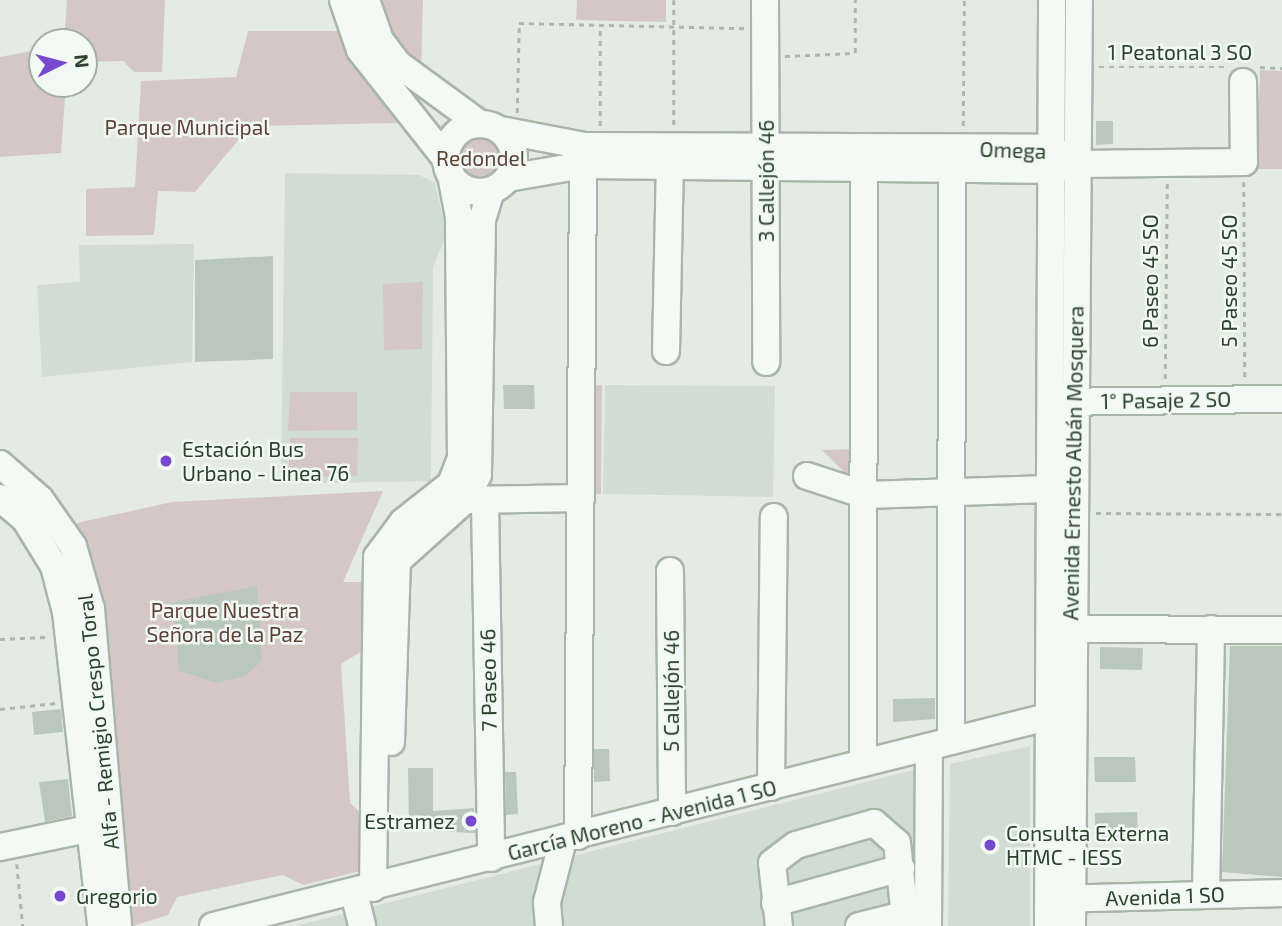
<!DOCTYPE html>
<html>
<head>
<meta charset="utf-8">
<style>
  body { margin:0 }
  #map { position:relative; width:1282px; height:926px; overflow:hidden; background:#e3ebe3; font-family:"Exo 2",sans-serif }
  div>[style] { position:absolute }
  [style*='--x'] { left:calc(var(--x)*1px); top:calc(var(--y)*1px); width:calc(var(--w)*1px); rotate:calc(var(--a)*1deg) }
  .built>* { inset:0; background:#d1ddd2 }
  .green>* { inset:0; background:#d5c8c4 }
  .round { border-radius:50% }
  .building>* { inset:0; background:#bac8bb }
  .path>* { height:2.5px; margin-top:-1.25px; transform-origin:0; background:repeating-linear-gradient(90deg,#acb7ae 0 5px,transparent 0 10px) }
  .roads { filter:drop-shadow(2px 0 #a8b5a9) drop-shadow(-2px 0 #a8b5a9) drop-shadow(0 2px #a8b5a9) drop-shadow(0 -2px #a8b5a9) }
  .minor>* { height:26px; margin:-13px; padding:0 13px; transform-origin:13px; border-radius:13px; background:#f5f9f6 }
  .minor>.ring { margin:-13px; padding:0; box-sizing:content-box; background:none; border:26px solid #f5f9f6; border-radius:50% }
  .dots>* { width:19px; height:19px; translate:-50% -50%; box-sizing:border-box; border:4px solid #f2f8f3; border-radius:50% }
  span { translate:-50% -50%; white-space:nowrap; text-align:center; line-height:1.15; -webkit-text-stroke:5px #f2f8f3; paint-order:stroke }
  .street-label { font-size:21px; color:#2b432d }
  .park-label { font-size:21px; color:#5f4338 }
  .poi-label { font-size:21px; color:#2b432d }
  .left { translate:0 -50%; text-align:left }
  .right { translate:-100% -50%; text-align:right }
  .north { position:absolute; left:28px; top:28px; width:70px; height:70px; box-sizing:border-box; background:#f2f8f3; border:2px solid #a2b0a4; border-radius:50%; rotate:84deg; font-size:19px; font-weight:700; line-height:28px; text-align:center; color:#2b432d }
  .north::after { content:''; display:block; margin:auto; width:24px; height:32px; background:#764ace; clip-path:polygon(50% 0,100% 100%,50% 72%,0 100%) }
</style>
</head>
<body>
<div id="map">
  <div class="built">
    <div style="clip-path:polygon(285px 173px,419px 175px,435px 183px,447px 234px,433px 267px,431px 481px,281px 484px)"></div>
    <div style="clip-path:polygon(194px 244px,192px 362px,42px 377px,37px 285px,80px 282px,79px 245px)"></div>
    <div style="clip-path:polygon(605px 385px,775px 386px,773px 497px,603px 494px)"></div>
    <div style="clip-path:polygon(1030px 746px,1030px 926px,948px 926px,950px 764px)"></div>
    <div style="clip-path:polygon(921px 768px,921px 926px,295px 926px)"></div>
  </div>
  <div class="green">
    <div style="clip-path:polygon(67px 0,165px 0,162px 72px,134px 72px,123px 61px,84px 62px,84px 42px,64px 42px)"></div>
    <div style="clip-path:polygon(371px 0,423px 0,421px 75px,414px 73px)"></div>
    <div style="clip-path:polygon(577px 0,666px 0,666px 22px,576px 20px)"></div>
    <div style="clip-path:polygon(248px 31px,340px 31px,397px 123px,250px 126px,195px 192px,158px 191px,154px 235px,86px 236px,86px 189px,135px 187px,141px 81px,236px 77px)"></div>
    <div style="clip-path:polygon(42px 49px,42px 84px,66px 84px,61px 153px,0 157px,0 57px)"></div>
    <div style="clip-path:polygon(1260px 70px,1282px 71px,1282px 169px,1257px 169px)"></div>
    <div class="round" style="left:457px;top:134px;width:48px;height:48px"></div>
    <div style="clip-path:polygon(423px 282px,422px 349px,384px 350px,383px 284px)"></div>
    <div style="clip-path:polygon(602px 385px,601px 494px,584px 494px,585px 386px)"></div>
    <div style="clip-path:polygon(290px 392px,357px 392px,357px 430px,288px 431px)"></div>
    <div style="clip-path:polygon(290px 438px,358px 438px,357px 476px,288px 477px)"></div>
    <div style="clip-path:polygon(854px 449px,850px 478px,822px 450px)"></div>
    <div style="clip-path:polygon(383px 491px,343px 582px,362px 582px,362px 651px,341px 664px,350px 803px,363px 815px,365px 870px,303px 885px,283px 875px,177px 897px,168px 915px,133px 926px,99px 612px,77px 523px,172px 502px)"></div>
  </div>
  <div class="building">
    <div style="clip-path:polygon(1096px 121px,1113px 121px,1113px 144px,1096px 145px)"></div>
    <div style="clip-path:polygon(273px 256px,273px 359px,195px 362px,195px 260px)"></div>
    <div style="clip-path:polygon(503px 385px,534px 385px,535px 409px,504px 409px)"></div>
    <div style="clip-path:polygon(257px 586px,262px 661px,245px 676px,217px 683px,179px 671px,173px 602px)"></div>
    <div style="clip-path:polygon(1230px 646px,1282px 646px,1282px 877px,1222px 872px)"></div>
    <div style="clip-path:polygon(1100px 647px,1143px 648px,1142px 670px,1100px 669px)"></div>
    <div style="clip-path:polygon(935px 698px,935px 719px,893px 722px,893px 699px)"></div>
    <div style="clip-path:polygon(61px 709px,63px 732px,34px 735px,32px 712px)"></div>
    <div style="clip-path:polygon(594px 749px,609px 749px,610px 781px,594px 782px)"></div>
    <div style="clip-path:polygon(1094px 757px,1135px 757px,1136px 782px,1095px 782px)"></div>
    <div style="clip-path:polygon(408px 768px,433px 768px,433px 811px,474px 808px,475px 833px,409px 830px)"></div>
    <div style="clip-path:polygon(505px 772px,516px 772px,518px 814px,506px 815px)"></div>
    <div style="clip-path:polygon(68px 779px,72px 816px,45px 822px,39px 782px)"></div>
    <div style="clip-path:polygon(1137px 812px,1138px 841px,1095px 841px,1095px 813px)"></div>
  </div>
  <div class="path">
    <div style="--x:674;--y:0;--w:126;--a:90"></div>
    <div style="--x:785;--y:56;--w:70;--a:-2.5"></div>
    <div style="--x:855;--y:53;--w:53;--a:-90"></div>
    <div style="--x:1099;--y:67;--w:130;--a:0"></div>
    <div style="--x:1260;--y:67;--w:22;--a:3"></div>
    <div style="--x:517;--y:113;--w:90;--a:-88.7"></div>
    <div style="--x:519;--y:23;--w:226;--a:1.3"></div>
    <div style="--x:600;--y:126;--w:101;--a:-90"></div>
    <div style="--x:963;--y:126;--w:126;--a:-89.5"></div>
    <div style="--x:1244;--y:182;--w:196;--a:89.7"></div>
    <div style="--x:1165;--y:379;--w:196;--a:-89.4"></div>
    <div style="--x:1096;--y:513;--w:186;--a:0.3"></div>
    <div style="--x:0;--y:639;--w:46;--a:-2.5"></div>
    <div style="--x:0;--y:709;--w:56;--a:-6.1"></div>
    <div style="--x:17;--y:864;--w:62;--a:84.5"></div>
  </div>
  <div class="roads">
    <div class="minor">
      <div style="--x:343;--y:0;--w:53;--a:71.2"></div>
      <div style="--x:360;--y:50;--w:139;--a:51.7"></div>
      <div style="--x:366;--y:0;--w:42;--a:70.7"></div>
      <div style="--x:380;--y:40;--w:30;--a:53"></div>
      <div style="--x:398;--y:64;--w:102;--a:36.2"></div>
      <div style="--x:765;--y:0;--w:362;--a:89.8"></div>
      <div class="ring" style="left:446px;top:124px;width:42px;height:42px"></div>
      <div style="--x:501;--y:130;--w:85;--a:10.9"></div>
      <div style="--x:584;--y:146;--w:467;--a:0.2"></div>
      <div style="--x:1051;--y:148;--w:15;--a:32"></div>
      <div style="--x:508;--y:178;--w:76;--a:-9.8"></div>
      <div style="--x:583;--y:165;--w:468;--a:0.6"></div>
      <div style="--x:1051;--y:170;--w:28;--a:-13"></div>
      <div style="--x:1078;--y:164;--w:166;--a:-0.7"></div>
      <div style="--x:1244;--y:162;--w:80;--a:-90.7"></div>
      <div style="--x:666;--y:351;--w:185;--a:-88.8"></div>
      <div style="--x:1056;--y:402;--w:226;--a:-0.8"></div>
      <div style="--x:0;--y:464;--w:53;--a:41.2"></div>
      <div style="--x:40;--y:499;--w:57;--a:54.9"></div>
      <div style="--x:73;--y:546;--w:66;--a:74.1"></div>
      <div style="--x:91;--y:609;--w:318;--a:85.1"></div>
      <div style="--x:807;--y:476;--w:61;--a:18.1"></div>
      <div style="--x:865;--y:495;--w:184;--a:-1.9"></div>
      <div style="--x:0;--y:498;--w:33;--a:40"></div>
      <div style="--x:25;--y:519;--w:55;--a:58.3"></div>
      <div style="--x:54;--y:566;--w:48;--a:75.4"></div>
      <div style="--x:66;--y:612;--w:316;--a:83.6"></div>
      <div style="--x:468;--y:500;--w:113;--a:-1"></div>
      <div style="--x:485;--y:501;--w:357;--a:89"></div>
      <div style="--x:670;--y:571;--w:241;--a:89.5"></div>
      <div style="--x:1071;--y:629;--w:211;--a:0.3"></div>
      <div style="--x:951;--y:741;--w:571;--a:-89.9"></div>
      <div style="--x:391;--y:742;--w:181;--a:-88.1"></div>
      <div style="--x:397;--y:561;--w:91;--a:-41.9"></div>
      <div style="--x:465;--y:500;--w:28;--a:-63"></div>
      <div style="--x:478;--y:475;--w:255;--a:-89.1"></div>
      <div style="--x:482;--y:220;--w:30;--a:-73"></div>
      <div style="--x:863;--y:763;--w:595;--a:-89.9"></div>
      <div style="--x:771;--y:787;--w:270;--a:-89.4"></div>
      <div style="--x:578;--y:836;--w:671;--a:-89.57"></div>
      <div style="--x:0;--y:847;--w:90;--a:-11.6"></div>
      <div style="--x:373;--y:888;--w:331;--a:-89.3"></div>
      <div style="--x:377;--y:557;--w:44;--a:-53.4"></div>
      <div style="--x:403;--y:522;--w:61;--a:-38.4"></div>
      <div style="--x:451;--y:484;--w:28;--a:-69"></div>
      <div style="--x:461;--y:458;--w:241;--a:-90.5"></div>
      <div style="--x:459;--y:217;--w:43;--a:-100.8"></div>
      <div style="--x:354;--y:893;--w:34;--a:76"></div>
      <div style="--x:1206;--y:894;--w:265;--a:-88.9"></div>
      <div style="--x:1056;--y:899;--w:226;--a:-1.5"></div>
      <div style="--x:775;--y:903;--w:131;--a:-15.5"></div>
      <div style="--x:213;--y:926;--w:876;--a:-14.07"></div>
      <div style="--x:549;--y:926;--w:24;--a:-95"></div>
      <div style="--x:547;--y:902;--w:64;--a:-75.5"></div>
      <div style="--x:779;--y:926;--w:63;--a:-96.3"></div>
      <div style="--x:772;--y:863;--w:30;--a:-37"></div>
      <div style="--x:796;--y:845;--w:81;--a:-15.8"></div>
      <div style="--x:874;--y:823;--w:30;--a:41"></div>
      <div style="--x:897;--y:843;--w:83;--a:83.8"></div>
      <div style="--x:859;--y:926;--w:66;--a:-14"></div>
      <div style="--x:928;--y:926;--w:179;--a:-89.7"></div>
      <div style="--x:1048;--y:926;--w:926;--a:-89.75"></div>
      <div style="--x:1072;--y:926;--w:926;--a:-89.57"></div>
    </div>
  </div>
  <div class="dots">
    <div style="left:166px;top:461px;background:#764ace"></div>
    <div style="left:471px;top:821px;background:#764ace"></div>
    <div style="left:990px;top:845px;background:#764ace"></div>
    <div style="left:60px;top:896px;background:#764ace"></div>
  </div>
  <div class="street-label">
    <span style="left:1180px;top:52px">1 Peatonal 3 SO</span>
    <span style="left:1013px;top:150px;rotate:2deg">Omega</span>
    <span style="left:766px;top:181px;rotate:-90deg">3 Callejón 46</span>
    <span style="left:1150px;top:281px;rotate:-90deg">6 Paseo 45 SO</span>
    <span style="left:1229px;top:281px;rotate:-90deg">5 Paseo 45 SO</span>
    <span style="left:1166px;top:400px;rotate:-1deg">1° Pasaje 2 SO</span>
    <span style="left:1073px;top:463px;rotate:-89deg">Avenida Ernesto Albán Mosquera</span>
    <span style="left:488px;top:680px;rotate:-91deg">7 Paseo 46</span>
    <span style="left:671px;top:691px;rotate:-90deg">5 Callejón 46</span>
    <span style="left:98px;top:722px;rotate:-96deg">Alfa - Remigio Crespo Toral</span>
    <span style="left:642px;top:820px;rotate:-14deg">García Moreno - Avenida 1 SO</span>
    <span style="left:1165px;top:896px;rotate:-2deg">Avenida 1 SO</span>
  </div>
  <div class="park-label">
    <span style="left:187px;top:127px">Parque Municipal</span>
    <span style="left:481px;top:158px">Redondel</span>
    <span style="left:225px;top:622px">Parque Nuestra<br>Señora de la Paz</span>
  </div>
  <div class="poi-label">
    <span class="left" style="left:182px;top:461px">Estación Bus<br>Urbano - Linea 76</span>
    <span class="right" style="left:455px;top:821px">Estramez</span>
    <span class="left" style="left:1006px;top:845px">Consulta Externa<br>HTMC - IESS</span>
    <span class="left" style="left:76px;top:896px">Gregorio</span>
  </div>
  <div class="north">N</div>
</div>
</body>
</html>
